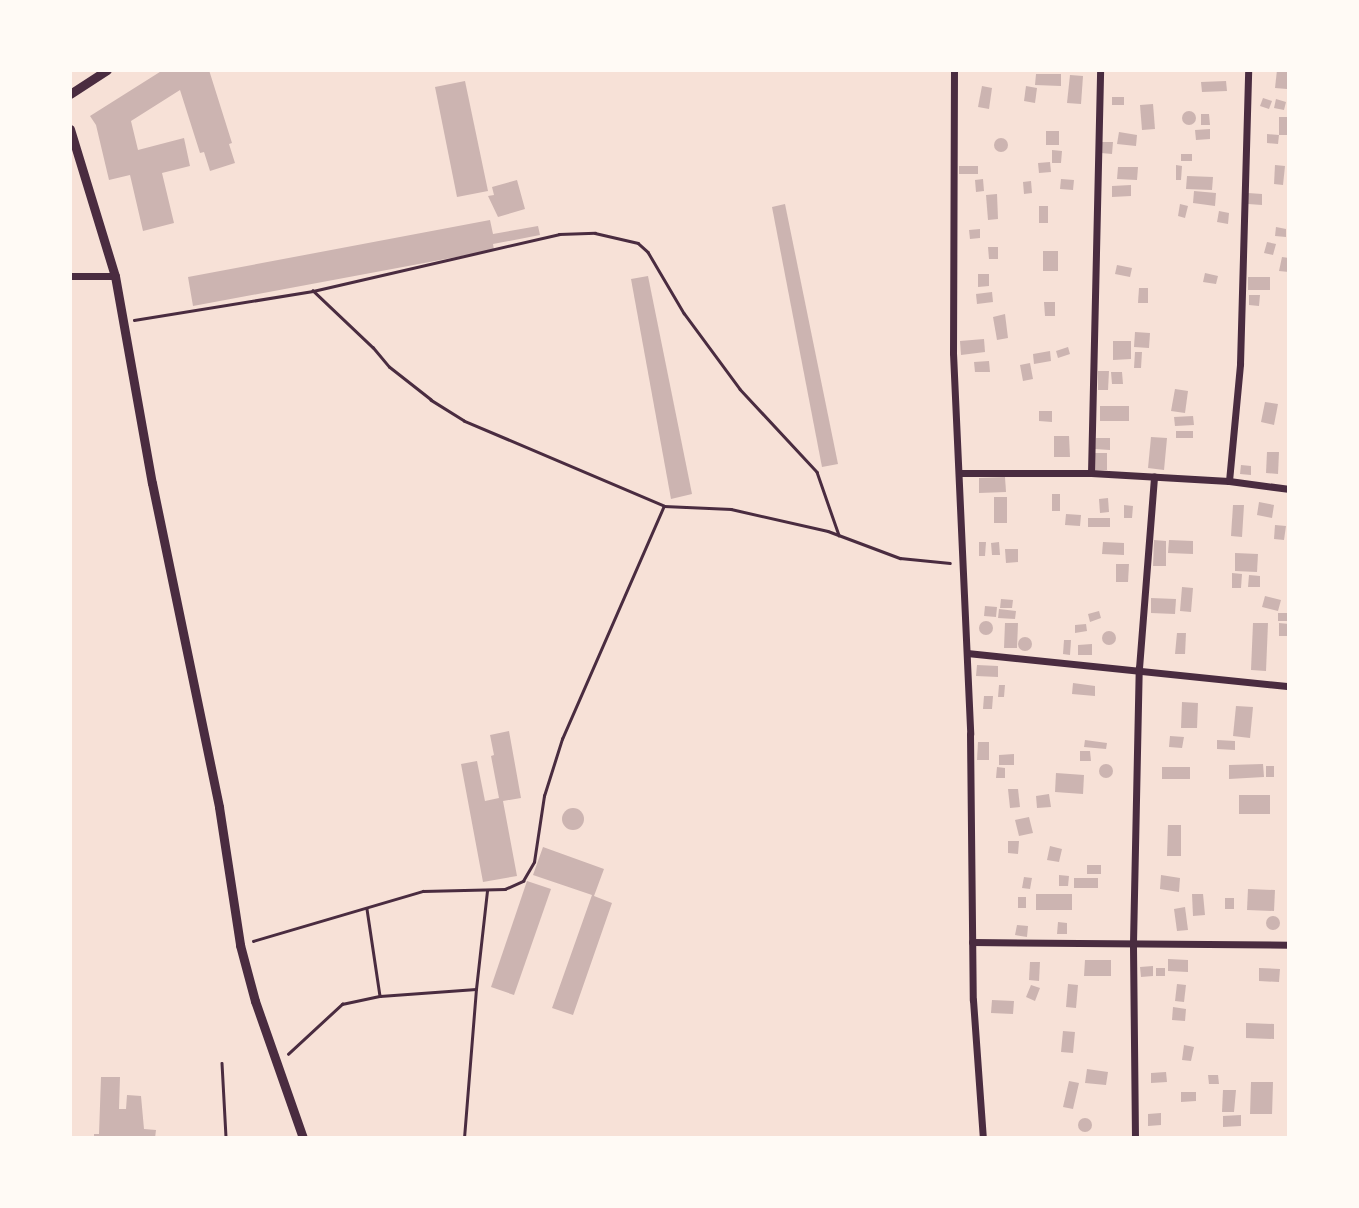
<!DOCTYPE html>
<html>
<head>
<meta charset="utf-8">
<style>
  body { margin:0 }
  #map { position:relative; width:1359px; height:1208px; overflow:hidden; background:#f7e1d7; font-family:"Archivo Narrow",sans-serif }
  div>[style] { position:absolute }
  [style*='--x'] { left:calc(var(--x)*1px); top:calc(var(--y)*1px); width:calc(var(--w)*1px); rotate:calc(var(--a)*1deg) }
  .building>* { inset:0; background:#ccb4b1 }
  .round { border-radius:50% }
  .path>* { height:2.5px; margin:-1.25px; padding:0 1.25px; transform-origin:1.25px; border-radius:1.25px; background:#4a2c40 }
  .minor>* { height:7px; margin:-3.5px; padding:0 3.5px; transform-origin:3.5px; border-radius:3.5px; background:#4a2c40 }
  .tertiary>* { height:9px; margin:-4.5px; padding:0 4.5px; transform-origin:4.5px; border-radius:4.5px; background:#4a2c40 }
  span { translate:-50% -50%; white-space:nowrap; text-align:center; line-height:1.15; -webkit-text-stroke:6px #fffaf5; paint-order:stroke }
  .frame { position:absolute; inset:0; border:72px solid #fffaf5; pointer-events:none }
</style>
</head>
<body>
<div id="map">
  <div class="building">
    <div style="clip-path:polygon(163px 70px,209px 70px,232px 143px,229px 144px,235px 163px,210px 171px,204px 152px,200px 153px,180px 90px,131px 121px,138px 150px,184px 138px,190px 166px,162px 173px,174px 223px,143px 231px,130px 175px,109px 180px,96px 125px,90px 116px)"></div>
    <div style="clip-path:polygon(1277px 70px,1289px 70px,1287px 89px,1275px 88px)"></div>
    <div style="clip-path:polygon(1036px 74px,1061px 74px,1061px 86px,1035px 85px)"></div>
    <div style="clip-path:polygon(1070px 75px,1083px 76px,1081px 104px,1067px 103px)"></div>
    <div style="clip-path:polygon(465px 81px,488px 191px,457px 197px,435px 87px)"></div>
    <div style="clip-path:polygon(1226px 81px,1227px 91px,1202px 92px,1201px 82px)"></div>
    <div style="clip-path:polygon(982px 86px,992px 88px,989px 109px,978px 107px)"></div>
    <div style="clip-path:polygon(1026px 86px,1037px 88px,1035px 103px,1024px 101px)"></div>
    <div style="clip-path:polygon(1112px 97px,1124px 97px,1124px 105px,1112px 105px)"></div>
    <div style="clip-path:polygon(1263px 98px,1272px 101px,1269px 109px,1260px 106px)"></div>
    <div style="clip-path:polygon(1276px 99px,1286px 102px,1284px 110px,1274px 108px)"></div>
    <div style="clip-path:polygon(1153px 104px,1155px 129px,1142px 130px,1140px 105px)"></div>
    <div class="round" style="left:1182px;top:111px;width:14px;height:14px"></div>
    <div style="clip-path:polygon(1201px 114px,1209px 114px,1210px 125px,1201px 125px)"></div>
    <div style="clip-path:polygon(1279px 117px,1289px 117px,1289px 135px,1279px 135px)"></div>
    <div style="clip-path:polygon(1210px 129px,1210px 139px,1196px 140px,1195px 130px)"></div>
    <div style="clip-path:polygon(1046px 131px,1059px 131px,1059px 145px,1046px 145px)"></div>
    <div style="clip-path:polygon(1119px 132px,1137px 135px,1136px 146px,1117px 144px)"></div>
    <div style="clip-path:polygon(1267px 134px,1279px 135px,1278px 144px,1267px 143px)"></div>
    <div class="round" style="left:994px;top:138px;width:14px;height:14px"></div>
    <div style="clip-path:polygon(1102px 142px,1113px 142px,1112px 154px,1101px 153px)"></div>
    <div style="clip-path:polygon(1052px 150px,1062px 151px,1061px 163px,1052px 163px)"></div>
    <div style="clip-path:polygon(1181px 154px,1192px 154px,1192px 161px,1181px 161px)"></div>
    <div style="clip-path:polygon(1050px 162px,1051px 172px,1039px 173px,1038px 163px)"></div>
    <div style="clip-path:polygon(1176px 165px,1182px 166px,1181px 180px,1176px 180px)"></div>
    <div style="clip-path:polygon(1275px 165px,1285px 166px,1283px 185px,1274px 184px)"></div>
    <div style="clip-path:polygon(959px 166px,978px 166px,978px 174px,959px 174px)"></div>
    <div style="clip-path:polygon(1118px 167px,1138px 167px,1137px 180px,1117px 179px)"></div>
    <div style="clip-path:polygon(1187px 176px,1213px 177px,1212px 190px,1186px 189px)"></div>
    <div style="clip-path:polygon(983px 179px,984px 191px,976px 192px,975px 180px)"></div>
    <div style="clip-path:polygon(1061px 179px,1074px 180px,1073px 190px,1060px 189px)"></div>
    <div style="clip-path:polygon(517px 180px,525px 209px,498px 217px,488px 196px,494px 195px,492px 187px)"></div>
    <div style="clip-path:polygon(1031px 181px,1032px 193px,1024px 194px,1023px 182px)"></div>
    <div style="clip-path:polygon(1131px 185px,1131px 196px,1112px 197px,1112px 186px)"></div>
    <div style="clip-path:polygon(1194px 191px,1216px 193px,1215px 206px,1193px 203px)"></div>
    <div style="clip-path:polygon(1248px 193px,1262px 194px,1262px 205px,1248px 204px)"></div>
    <div style="clip-path:polygon(997px 194px,998px 219px,988px 220px,986px 195px)"></div>
    <div style="clip-path:polygon(785px 204px,838px 464px,822px 467px,772px 207px)"></div>
    <div style="clip-path:polygon(1180px 204px,1188px 206px,1185px 218px,1178px 216px)"></div>
    <div style="clip-path:polygon(1039px 206px,1048px 206px,1048px 223px,1039px 223px)"></div>
    <div style="clip-path:polygon(1219px 211px,1229px 213px,1228px 224px,1217px 222px)"></div>
    <div style="clip-path:polygon(490px 220px,493px 234px,538px 226px,540px 235px,493px 244px,494px 250px,193px 306px,188px 277px)"></div>
    <div style="clip-path:polygon(1276px 227px,1286px 229px,1286px 237px,1275px 236px)"></div>
    <div style="clip-path:polygon(980px 229px,980px 238px,970px 239px,969px 230px)"></div>
    <div style="clip-path:polygon(1267px 242px,1276px 244px,1273px 255px,1264px 253px)"></div>
    <div style="clip-path:polygon(988px 247px,998px 247px,998px 259px,989px 259px)"></div>
    <div style="clip-path:polygon(1043px 251px,1058px 251px,1058px 271px,1043px 271px)"></div>
    <div style="clip-path:polygon(1282px 257px,1289px 258px,1289px 272px,1279px 271px)"></div>
    <div style="clip-path:polygon(1117px 265px,1132px 268px,1130px 277px,1115px 274px)"></div>
    <div style="clip-path:polygon(1205px 273px,1218px 276px,1216px 284px,1203px 282px)"></div>
    <div style="clip-path:polygon(978px 274px,989px 274px,989px 286px,978px 287px)"></div>
    <div style="clip-path:polygon(648px 276px,692px 494px,671px 499px,631px 279px)"></div>
    <div style="clip-path:polygon(1248px 277px,1270px 277px,1270px 290px,1248px 290px)"></div>
    <div style="clip-path:polygon(1139px 288px,1148px 288px,1148px 303px,1138px 303px)"></div>
    <div style="clip-path:polygon(992px 292px,993px 302px,977px 304px,976px 294px)"></div>
    <div style="clip-path:polygon(1249px 295px,1260px 295px,1259px 306px,1249px 305px)"></div>
    <div style="clip-path:polygon(1044px 302px,1055px 302px,1055px 316px,1045px 316px)"></div>
    <div style="clip-path:polygon(1005px 314px,1008px 338px,997px 340px,993px 317px)"></div>
    <div style="clip-path:polygon(1135px 332px,1150px 333px,1149px 348px,1134px 347px)"></div>
    <div style="clip-path:polygon(984px 339px,985px 352px,961px 355px,960px 341px)"></div>
    <div style="clip-path:polygon(1113px 341px,1131px 341px,1131px 359px,1113px 360px)"></div>
    <div style="clip-path:polygon(1068px 347px,1070px 354px,1058px 358px,1056px 351px)"></div>
    <div style="clip-path:polygon(1050px 351px,1051px 361px,1034px 364px,1033px 354px)"></div>
    <div style="clip-path:polygon(1135px 352px,1142px 352px,1141px 368px,1134px 368px)"></div>
    <div style="clip-path:polygon(989px 361px,990px 372px,975px 372px,974px 362px)"></div>
    <div style="clip-path:polygon(1030px 363px,1033px 379px,1023px 381px,1020px 365px)"></div>
    <div style="clip-path:polygon(1098px 371px,1109px 371px,1108px 390px,1098px 390px)"></div>
    <div style="clip-path:polygon(1111px 372px,1122px 372px,1123px 384px,1112px 384px)"></div>
    <div style="clip-path:polygon(1175px 389px,1188px 391px,1185px 413px,1171px 411px)"></div>
    <div style="clip-path:polygon(1265px 402px,1278px 404px,1274px 425px,1261px 422px)"></div>
    <div style="clip-path:polygon(1100px 406px,1129px 406px,1129px 421px,1100px 421px)"></div>
    <div style="clip-path:polygon(1039px 411px,1052px 411px,1052px 422px,1039px 421px)"></div>
    <div style="clip-path:polygon(1193px 416px,1194px 425px,1175px 426px,1174px 417px)"></div>
    <div style="clip-path:polygon(1176px 431px,1193px 431px,1193px 438px,1176px 438px)"></div>
    <div style="clip-path:polygon(1054px 436px,1069px 436px,1070px 457px,1054px 457px)"></div>
    <div style="clip-path:polygon(1151px 437px,1167px 438px,1164px 470px,1148px 468px)"></div>
    <div style="clip-path:polygon(1096px 438px,1110px 438px,1110px 450px,1095px 449px)"></div>
    <div style="clip-path:polygon(1267px 452px,1279px 452px,1278px 474px,1266px 473px)"></div>
    <div style="clip-path:polygon(1095px 453px,1107px 453px,1107px 470px,1095px 470px)"></div>
    <div style="clip-path:polygon(1241px 465px,1251px 466px,1251px 475px,1240px 474px)"></div>
    <div style="clip-path:polygon(1005px 477px,1006px 492px,979px 493px,979px 478px)"></div>
    <div style="clip-path:polygon(1052px 494px,1060px 494px,1060px 511px,1052px 511px)"></div>
    <div style="clip-path:polygon(994px 497px,1007px 497px,1007px 523px,994px 523px)"></div>
    <div style="clip-path:polygon(1108px 498px,1109px 512px,1100px 513px,1099px 499px)"></div>
    <div style="clip-path:polygon(1259px 502px,1274px 505px,1272px 518px,1257px 515px)"></div>
    <div style="clip-path:polygon(1124px 505px,1133px 506px,1132px 518px,1124px 518px)"></div>
    <div style="clip-path:polygon(1233px 505px,1244px 505px,1242px 537px,1231px 536px)"></div>
    <div style="clip-path:polygon(1066px 514px,1081px 515px,1080px 526px,1065px 525px)"></div>
    <div style="clip-path:polygon(1088px 518px,1110px 518px,1110px 527px,1088px 527px)"></div>
    <div style="clip-path:polygon(1275px 525px,1286px 526px,1284px 540px,1274px 539px)"></div>
    <div style="clip-path:polygon(1154px 540px,1166px 541px,1166px 566px,1153px 566px)"></div>
    <div style="clip-path:polygon(1169px 540px,1193px 541px,1193px 554px,1168px 553px)"></div>
    <div style="clip-path:polygon(979px 542px,986px 542px,985px 556px,979px 556px)"></div>
    <div style="clip-path:polygon(999px 542px,1000px 555px,992px 555px,991px 543px)"></div>
    <div style="clip-path:polygon(1103px 542px,1124px 543px,1124px 555px,1102px 554px)"></div>
    <div style="clip-path:polygon(1005px 549px,1018px 549px,1018px 562px,1006px 563px)"></div>
    <div style="clip-path:polygon(1235px 553px,1258px 554px,1257px 572px,1235px 571px)"></div>
    <div style="clip-path:polygon(1116px 564px,1129px 564px,1128px 582px,1116px 582px)"></div>
    <div style="clip-path:polygon(1232px 573px,1242px 574px,1241px 588px,1232px 588px)"></div>
    <div style="clip-path:polygon(1249px 575px,1260px 576px,1260px 587px,1248px 587px)"></div>
    <div style="clip-path:polygon(1182px 587px,1193px 588px,1191px 612px,1180px 611px)"></div>
    <div style="clip-path:polygon(1265px 596px,1281px 600px,1278px 611px,1262px 607px)"></div>
    <div style="clip-path:polygon(1151px 598px,1176px 599px,1175px 614px,1151px 613px)"></div>
    <div style="clip-path:polygon(1001px 599px,1013px 600px,1012px 608px,1000px 608px)"></div>
    <div style="clip-path:polygon(985px 606px,997px 607px,996px 617px,984px 616px)"></div>
    <div style="clip-path:polygon(999px 609px,1016px 611px,1015px 619px,998px 618px)"></div>
    <div style="clip-path:polygon(1099px 611px,1101px 618px,1090px 622px,1088px 614px)"></div>
    <div style="clip-path:polygon(1278px 613px,1289px 613px,1289px 621px,1278px 621px)"></div>
    <div class="round" style="left:979px;top:621px;width:14px;height:14px"></div>
    <div style="clip-path:polygon(1005px 623px,1018px 623px,1017px 648px,1004px 648px)"></div>
    <div style="clip-path:polygon(1253px 623px,1268px 623px,1266px 671px,1251px 670px)"></div>
    <div style="clip-path:polygon(1279px 623px,1289px 624px,1289px 636px,1279px 636px)"></div>
    <div style="clip-path:polygon(1086px 624px,1087px 631px,1075px 633px,1075px 625px)"></div>
    <div class="round" style="left:1102px;top:631px;width:14px;height:14px"></div>
    <div style="clip-path:polygon(1177px 633px,1186px 633px,1185px 654px,1175px 654px)"></div>
    <div class="round" style="left:1018px;top:637px;width:14px;height:14px"></div>
    <div style="clip-path:polygon(1064px 640px,1071px 640px,1070px 655px,1063px 654px)"></div>
    <div style="clip-path:polygon(1092px 644px,1092px 655px,1078px 655px,1078px 645px)"></div>
    <div style="clip-path:polygon(977px 665px,998px 666px,998px 677px,976px 676px)"></div>
    <div style="clip-path:polygon(1073px 683px,1095px 686px,1095px 696px,1072px 694px)"></div>
    <div style="clip-path:polygon(999px 685px,1005px 685px,1004px 697px,998px 697px)"></div>
    <div style="clip-path:polygon(984px 696px,993px 696px,992px 709px,983px 709px)"></div>
    <div style="clip-path:polygon(1182px 702px,1198px 703px,1197px 728px,1181px 728px)"></div>
    <div style="clip-path:polygon(1236px 706px,1253px 707px,1250px 738px,1233px 736px)"></div>
    <div style="clip-path:polygon(509px 731px,521px 798px,503px 801px,517px 876px,483px 882px,461px 764px,477px 761px,485px 801px,499px 798px,491px 756px,494px 755px,490px 735px)"></div>
    <div style="clip-path:polygon(1170px 736px,1184px 737px,1182px 748px,1169px 747px)"></div>
    <div style="clip-path:polygon(1085px 740px,1107px 743px,1106px 749px,1084px 747px)"></div>
    <div style="clip-path:polygon(1217px 740px,1235px 741px,1235px 750px,1217px 749px)"></div>
    <div style="clip-path:polygon(978px 742px,989px 742px,989px 760px,977px 760px)"></div>
    <div style="clip-path:polygon(1080px 751px,1090px 751px,1091px 761px,1080px 761px)"></div>
    <div style="clip-path:polygon(1014px 754px,1014px 765px,999px 765px,999px 755px)"></div>
    <div style="clip-path:polygon(1263px 764px,1264px 777px,1229px 779px,1229px 765px)"></div>
    <div class="round" style="left:1099px;top:764px;width:14px;height:14px"></div>
    <div style="clip-path:polygon(1266px 766px,1274px 766px,1274px 777px,1266px 777px)"></div>
    <div style="clip-path:polygon(997px 767px,1005px 768px,1005px 778px,996px 778px)"></div>
    <div style="clip-path:polygon(1162px 767px,1190px 767px,1190px 779px,1162px 779px)"></div>
    <div style="clip-path:polygon(1056px 773px,1084px 775px,1083px 794px,1055px 792px)"></div>
    <div style="clip-path:polygon(1008px 789px,1018px 789px,1020px 807px,1010px 808px)"></div>
    <div style="clip-path:polygon(1049px 794px,1051px 807px,1037px 808px,1036px 796px)"></div>
    <div style="clip-path:polygon(1239px 795px,1270px 795px,1270px 814px,1239px 814px)"></div>
    <div class="round" style="left:562px;top:808px;width:22px;height:22px"></div>
    <div style="clip-path:polygon(1029px 817px,1033px 833px,1019px 836px,1015px 820px)"></div>
    <div style="clip-path:polygon(1168px 825px,1181px 825px,1181px 856px,1167px 856px)"></div>
    <div style="clip-path:polygon(1008px 841px,1019px 841px,1018px 854px,1008px 853px)"></div>
    <div style="clip-path:polygon(1050px 846px,1062px 849px,1059px 862px,1047px 860px)"></div>
    <div style="clip-path:polygon(543px 847px,604px 869px,594px 896px,612px 903px,573px 1015px,552px 1008px,592px 895px,533px 875px)"></div>
    <div style="clip-path:polygon(1087px 865px,1101px 865px,1101px 874px,1087px 874px)"></div>
    <div style="clip-path:polygon(1059px 875px,1069px 876px,1068px 886px,1059px 886px)"></div>
    <div style="clip-path:polygon(1161px 875px,1180px 878px,1179px 892px,1160px 889px)"></div>
    <div style="clip-path:polygon(1024px 877px,1032px 878px,1030px 889px,1022px 888px)"></div>
    <div style="clip-path:polygon(1074px 878px,1098px 878px,1098px 888px,1074px 888px)"></div>
    <div style="clip-path:polygon(527px 881px,551px 889px,514px 995px,491px 987px)"></div>
    <div style="clip-path:polygon(1248px 889px,1275px 890px,1274px 911px,1247px 910px)"></div>
    <div style="clip-path:polygon(1036px 894px,1072px 894px,1072px 910px,1036px 910px)"></div>
    <div style="clip-path:polygon(1192px 894px,1203px 894px,1205px 915px,1193px 916px)"></div>
    <div style="clip-path:polygon(1018px 897px,1026px 897px,1026px 908px,1018px 908px)"></div>
    <div style="clip-path:polygon(1225px 898px,1234px 898px,1234px 909px,1225px 909px)"></div>
    <div style="clip-path:polygon(1185px 907px,1188px 930px,1177px 931px,1174px 909px)"></div>
    <div class="round" style="left:1266px;top:916px;width:14px;height:14px"></div>
    <div style="clip-path:polygon(1058px 922px,1067px 923px,1067px 934px,1057px 934px)"></div>
    <div style="clip-path:polygon(1017px 925px,1028px 926px,1027px 937px,1015px 935px)"></div>
    <div style="clip-path:polygon(1168px 959px,1188px 960px,1188px 972px,1168px 971px)"></div>
    <div style="clip-path:polygon(1085px 960px,1111px 960px,1111px 976px,1084px 976px)"></div>
    <div style="clip-path:polygon(1030px 962px,1040px 962px,1039px 981px,1029px 980px)"></div>
    <div style="clip-path:polygon(1153px 966px,1153px 976px,1141px 977px,1140px 967px)"></div>
    <div style="clip-path:polygon(1156px 968px,1165px 968px,1165px 976px,1156px 976px)"></div>
    <div style="clip-path:polygon(1259px 968px,1280px 969px,1279px 982px,1259px 981px)"></div>
    <div style="clip-path:polygon(1068px 984px,1078px 985px,1076px 1008px,1066px 1007px)"></div>
    <div style="clip-path:polygon(1177px 984px,1186px 985px,1184px 1002px,1175px 1001px)"></div>
    <div style="clip-path:polygon(1031px 985px,1040px 988px,1035px 1001px,1026px 997px)"></div>
    <div style="clip-path:polygon(992px 1000px,1014px 1001px,1013px 1014px,991px 1013px)"></div>
    <div style="clip-path:polygon(1173px 1007px,1186px 1009px,1185px 1021px,1172px 1020px)"></div>
    <div style="clip-path:polygon(1246px 1023px,1274px 1024px,1274px 1039px,1246px 1038px)"></div>
    <div style="clip-path:polygon(1063px 1031px,1075px 1032px,1073px 1053px,1061px 1052px)"></div>
    <div style="clip-path:polygon(1184px 1045px,1194px 1047px,1191px 1061px,1182px 1060px)"></div>
    <div style="clip-path:polygon(1087px 1069px,1108px 1072px,1106px 1085px,1085px 1083px)"></div>
    <div style="clip-path:polygon(1166px 1072px,1167px 1082px,1151px 1083px,1151px 1073px)"></div>
    <div style="clip-path:polygon(1208px 1075px,1218px 1075px,1219px 1084px,1209px 1084px)"></div>
    <div style="clip-path:polygon(101px 1077px,120px 1077px,119px 1109px,126px 1109px,127px 1095px,141px 1096px,144px 1129px,156px 1130px,155px 1138px,94px 1138px,94px 1134px,99px 1134px)"></div>
    <div style="clip-path:polygon(1069px 1081px,1079px 1083px,1073px 1109px,1063px 1107px)"></div>
    <div style="clip-path:polygon(1251px 1082px,1273px 1082px,1272px 1114px,1250px 1114px)"></div>
    <div style="clip-path:polygon(1223px 1090px,1236px 1090px,1234px 1112px,1222px 1112px)"></div>
    <div style="clip-path:polygon(1181px 1092px,1196px 1092px,1196px 1101px,1181px 1102px)"></div>
    <div style="clip-path:polygon(1161px 1113px,1161px 1125px,1148px 1126px,1148px 1114px)"></div>
    <div style="clip-path:polygon(1241px 1115px,1241px 1126px,1223px 1127px,1223px 1116px)"></div>
    <div class="round" style="left:1078px;top:1118px;width:14px;height:14px"></div>
  </div>
  <div class="path">
    <div style="--x:134;--y:320;--w:181;--a:-9.2"></div>
    <div style="--x:313;--y:291;--w:253;--a:-13"></div>
    <div style="--x:559;--y:234;--w:36;--a:-2"></div>
    <div style="--x:595;--y:233;--w:44;--a:13.1"></div>
    <div style="--x:638;--y:243;--w:13;--a:42"></div>
    <div style="--x:648;--y:252;--w:71;--a:59.5"></div>
    <div style="--x:684;--y:313;--w:94;--a:53.6"></div>
    <div style="--x:740;--y:389;--w:113;--a:47.1"></div>
    <div style="--x:817;--y:472;--w:67;--a:70.8"></div>
    <div style="--x:664;--y:506;--w:67;--a:2.6"></div>
    <div style="--x:731;--y:509;--w:99;--a:12.8"></div>
    <div style="--x:828;--y:531;--w:77;--a:20.6"></div>
    <div style="--x:900;--y:558;--w:50;--a:5.7"></div>
    <div style="--x:367;--y:909;--w:88;--a:81.5"></div>
    <div style="--x:380;--y:996;--w:96;--a:-4.2"></div>
    <div style="--x:476;--y:989;--w:99;--a:-83.6"></div>
    <div style="--x:253;--y:941;--w:177;--a:-16.4"></div>
    <div style="--x:423;--y:891;--w:82;--a:-1.4"></div>
    <div style="--x:505;--y:889;--w:20;--a:-24"></div>
    <div style="--x:523;--y:881;--w:22;--a:-60"></div>
    <div style="--x:534;--y:862;--w:67;--a:-81.4"></div>
    <div style="--x:544;--y:796;--w:60;--a:-72.5"></div>
    <div style="--x:562;--y:739;--w:254;--a:-66.4"></div>
    <div style="--x:664;--y:506;--w:217;--a:-157"></div>
    <div style="--x:464;--y:421;--w:39;--a:-148"></div>
    <div style="--x:431;--y:400;--w:53;--a:-141.8"></div>
    <div style="--x:389;--y:367;--w:25;--a:-130"></div>
    <div style="--x:373;--y:348;--w:83;--a:-136.5"></div>
    <div style="--x:288;--y:1054;--w:74;--a:-42.8"></div>
    <div style="--x:342;--y:1004;--w:39;--a:-12"></div>
    <div style="--x:222;--y:1063;--w:75;--a:86.9"></div>
    <div style="--x:464;--y:1138;--w:149;--a:-85.4"></div>
  </div>
  <div class="minor">
    <div style="--x:954;--y:70;--w:283;--a:90.2"></div>
    <div style="--x:953;--y:353;--w:381;--a:87.4"></div>
    <div style="--x:970;--y:734;--w:266;--a:89.4"></div>
    <div style="--x:973;--y:1000;--w:138;--a:85.9"></div>
    <div style="--x:70;--y:276;--w:45;--a:0"></div>
    <div style="--x:959;--y:473;--w:132;--a:0"></div>
    <div style="--x:1091;--y:473;--w:138;--a:3.3"></div>
    <div style="--x:1229;--y:481;--w:61;--a:7.6"></div>
    <div style="--x:1091;--y:473;--w:403;--a:-88.7"></div>
    <div style="--x:1229;--y:481;--w:118;--a:-84.6"></div>
    <div style="--x:1240;--y:364;--w:294;--a:-88.4"></div>
    <div style="--x:967;--y:653;--w:324;--a:5.9"></div>
    <div style="--x:972;--y:942;--w:317;--a:0.5"></div>
    <div style="--x:1135;--y:1138;--w:195;--a:-90.6"></div>
    <div style="--x:1133;--y:943;--w:275;--a:-88.8"></div>
    <div style="--x:1139;--y:668;--w:192;--a:-85.5"></div>
  </div>
  <div class="tertiary">
    <div style="--x:70;--y:94;--w:44;--a:-33"></div>
    <div style="--x:70;--y:129;--w:154;--a:73"></div>
    <div style="--x:115;--y:276;--w:210;--a:79.9"></div>
    <div style="--x:152;--y:483;--w:331;--a:78.3"></div>
    <div style="--x:219;--y:807;--w:140;--a:81.3"></div>
    <div style="--x:240;--y:945;--w:58;--a:75"></div>
    <div style="--x:255;--y:1001;--w:145;--a:70.7"></div>
  </div>
  <div class="frame"></div>
</div>
</body>
</html>
